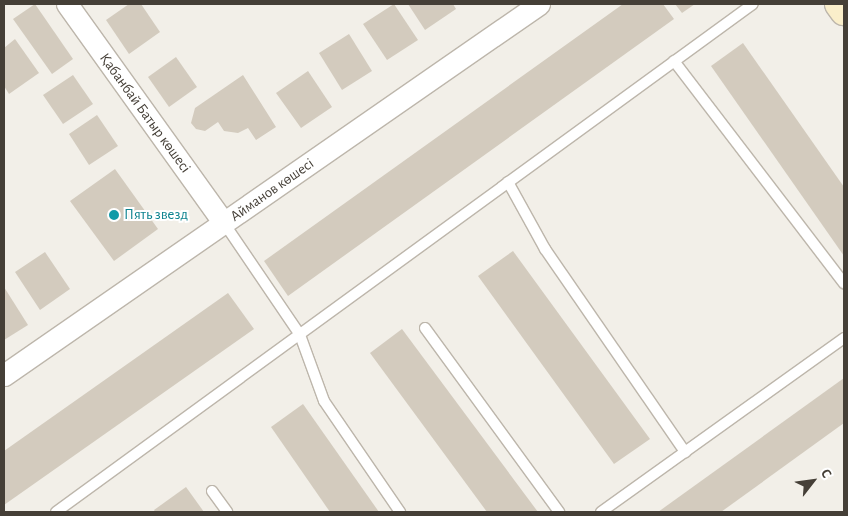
<!DOCTYPE html>
<html>
<head>
<meta charset="utf-8">
<style>
  body { margin:0 }
  #map { position:relative; width:848px; height:516px; overflow:hidden; background:#f2efe8; font-family:"Alegreya Sans",sans-serif }
  div>[style] { position:absolute }
  [style*='--x'] { left:calc(var(--x)*1px); top:calc(var(--y)*1px); width:calc(var(--w)*1px); rotate:calc(var(--a)*1deg) }
  .building>* { inset:0; background:#d3cbbe }
  .roads { filter:drop-shadow(1px 0 #bdb6ab) drop-shadow(-1px 0 #bdb6ab) drop-shadow(0 1px #bdb6ab) drop-shadow(0 -1px #bdb6ab) }
  .lane>* { height:10px; margin:-5px; padding:0 5px; transform-origin:5px; border-radius:5px; background:#fff }
  .street>* { height:21px; margin:-10.5px; padding:0 10.5px; transform-origin:10.5px; border-radius:10.5px; background:#fff }
  .secondary>* { height:28px; margin:-14px; padding:0 14px; transform-origin:14px; border-radius:14px; background:#faeeca }
  .dots>* { width:14px; height:14px; translate:-50% -50%; box-sizing:border-box; border:2px solid #fff; border-radius:50% }
  span { translate:-50% -50%; white-space:nowrap; text-align:center; line-height:1.15; -webkit-text-stroke:4px #fff; paint-order:stroke }
  .street-label { font-size:15px; color:#453f37 }
  .culture-label { font-size:15px; color:#0d838f }
  .left { translate:0 -50%; text-align:left }
  .frame { position:absolute; inset:0; border:5px solid #453f37; pointer-events:none }
  .north { position:absolute; left:788px; top:456px; width:50px; height:50px; -webkit-text-stroke:4px #fff; paint-order:stroke; rotate:60deg; font-size:14px; font-weight:700; line-height:20px; text-align:center; color:#453f37 }
  .north::after { content:''; display:block; margin:auto; width:18px; height:22px; background:#453f37; clip-path:polygon(50% 0,100% 100%,50% 72%,0 100%) }
</style>
</head>
<body>
<div id="map">
  <div class="building">
    <div style="clip-path:polygon(35px 4px,73px 59px,52px 74px,13px 19px)"></div>
    <div style="clip-path:polygon(129px 4px,141px 4px,160px 32px,129px 54px,106px 20px)"></div>
    <div style="clip-path:polygon(394px 4px,418px 40px,387px 60px,363px 24px)"></div>
    <div style="clip-path:polygon(408px 4px,453px 4px,456px 9px,425px 30px)"></div>
    <div style="clip-path:polygon(623px 4px,663px 4px,674px 19px,288px 296px,264px 261px)"></div>
    <div style="clip-path:polygon(675px 4px,695px 4px,682px 13px)"></div>
    <div style="clip-path:polygon(349px 34px,372px 71px,342px 90px,319px 53px)"></div>
    <div style="clip-path:polygon(15px 39px,39px 73px,9px 94px,4px 86px,4px 48px)"></div>
    <div style="clip-path:polygon(743px 43px,844px 187px,844px 256px,711px 66px)"></div>
    <div style="clip-path:polygon(176px 57px,197px 87px,169px 107px,148px 77px)"></div>
    <div style="clip-path:polygon(308px 71px,332px 107px,301px 128px,276px 93px)"></div>
    <div style="clip-path:polygon(73px 75px,93px 104px,63px 124px,43px 95px)"></div>
    <div style="clip-path:polygon(243px 75px,276px 127px,256px 140px,248px 128px,238px 133px,224px 131px,218px 122px,205px 131px,196px 129px,191px 123px,195px 108px)"></div>
    <div style="clip-path:polygon(97px 115px,118px 146px,89px 165px,69px 134px)"></div>
    <div style="clip-path:polygon(115px 169px,158px 229px,114px 261px,70px 201px)"></div>
    <div style="clip-path:polygon(513px 251px,650px 439px,614px 464px,478px 276px)"></div>
    <div style="clip-path:polygon(45px 252px,70px 289px,40px 310px,15px 272px)"></div>
    <div style="clip-path:polygon(4px 287px,28px 325px,4px 340px)"></div>
    <div style="clip-path:polygon(228px 293px,254px 329px,4px 505px,4px 451px)"></div>
    <div style="clip-path:polygon(402px 329px,538px 512px,487px 512px,370px 353px)"></div>
    <div style="clip-path:polygon(844px 378px,844px 423px,721px 512px,658px 512px)"></div>
    <div style="clip-path:polygon(303px 404px,379px 512px,330px 512px,271px 427px)"></div>
    <div style="clip-path:polygon(186px 487px,204px 512px,155px 512px,154px 510px)"></div>
  </div>
  <div class="roads">
    <div class="lane">
      <div style="--x:674;--y:61;--w:280;--a:52.6"></div>
      <div style="--x:508;--y:182;--w:77;--a:61.1"></div>
      <div style="--x:545;--y:249;--w:247;--a:55.4"></div>
      <div style="--x:224;--y:223;--w:135;--a:55.8"></div>
      <div style="--x:300;--y:335;--w:70;--a:70"></div>
      <div style="--x:324;--y:401;--w:135;--a:55.6"></div>
      <div style="--x:425;--y:328;--w:228;--a:53.9"></div>
      <div style="--x:212;--y:491;--w:26;--a:54"></div>
      <div style="--x:56;--y:512;--w:862;--a:-36.09"></div>
      <div style="--x:601;--y:512;--w:299;--a:-35.6"></div>
    </div>
    <div class="street">
      <div style="--x:67;--y:4;--w:269;--a:54.4"></div>
      <div style="--x:4;--y:375;--w:651;--a:-34.74"></div>
    </div>
    <div class="secondary">
      <div style="--x:839;--y:4;--w:9;--a:54"></div>
    </div>
  </div>
  <div class="dots">
    <div style="left:114px;top:215px;background:#0f9aa8"></div>
  </div>
  <div class="street-label">
    <span style="left:145px;top:113px;rotate:54deg">Қабанбай Батыр көшесі</span>
    <span style="left:272px;top:190px;rotate:-35deg">Айманов көшесі</span>
  </div>
  <div class="culture-label">
    <span class="left" style="left:124px;top:215px">Пять звезд</span>
  </div>
  <div class="frame"></div>
  <div class="north">С</div>
</div>
</body>
</html>
